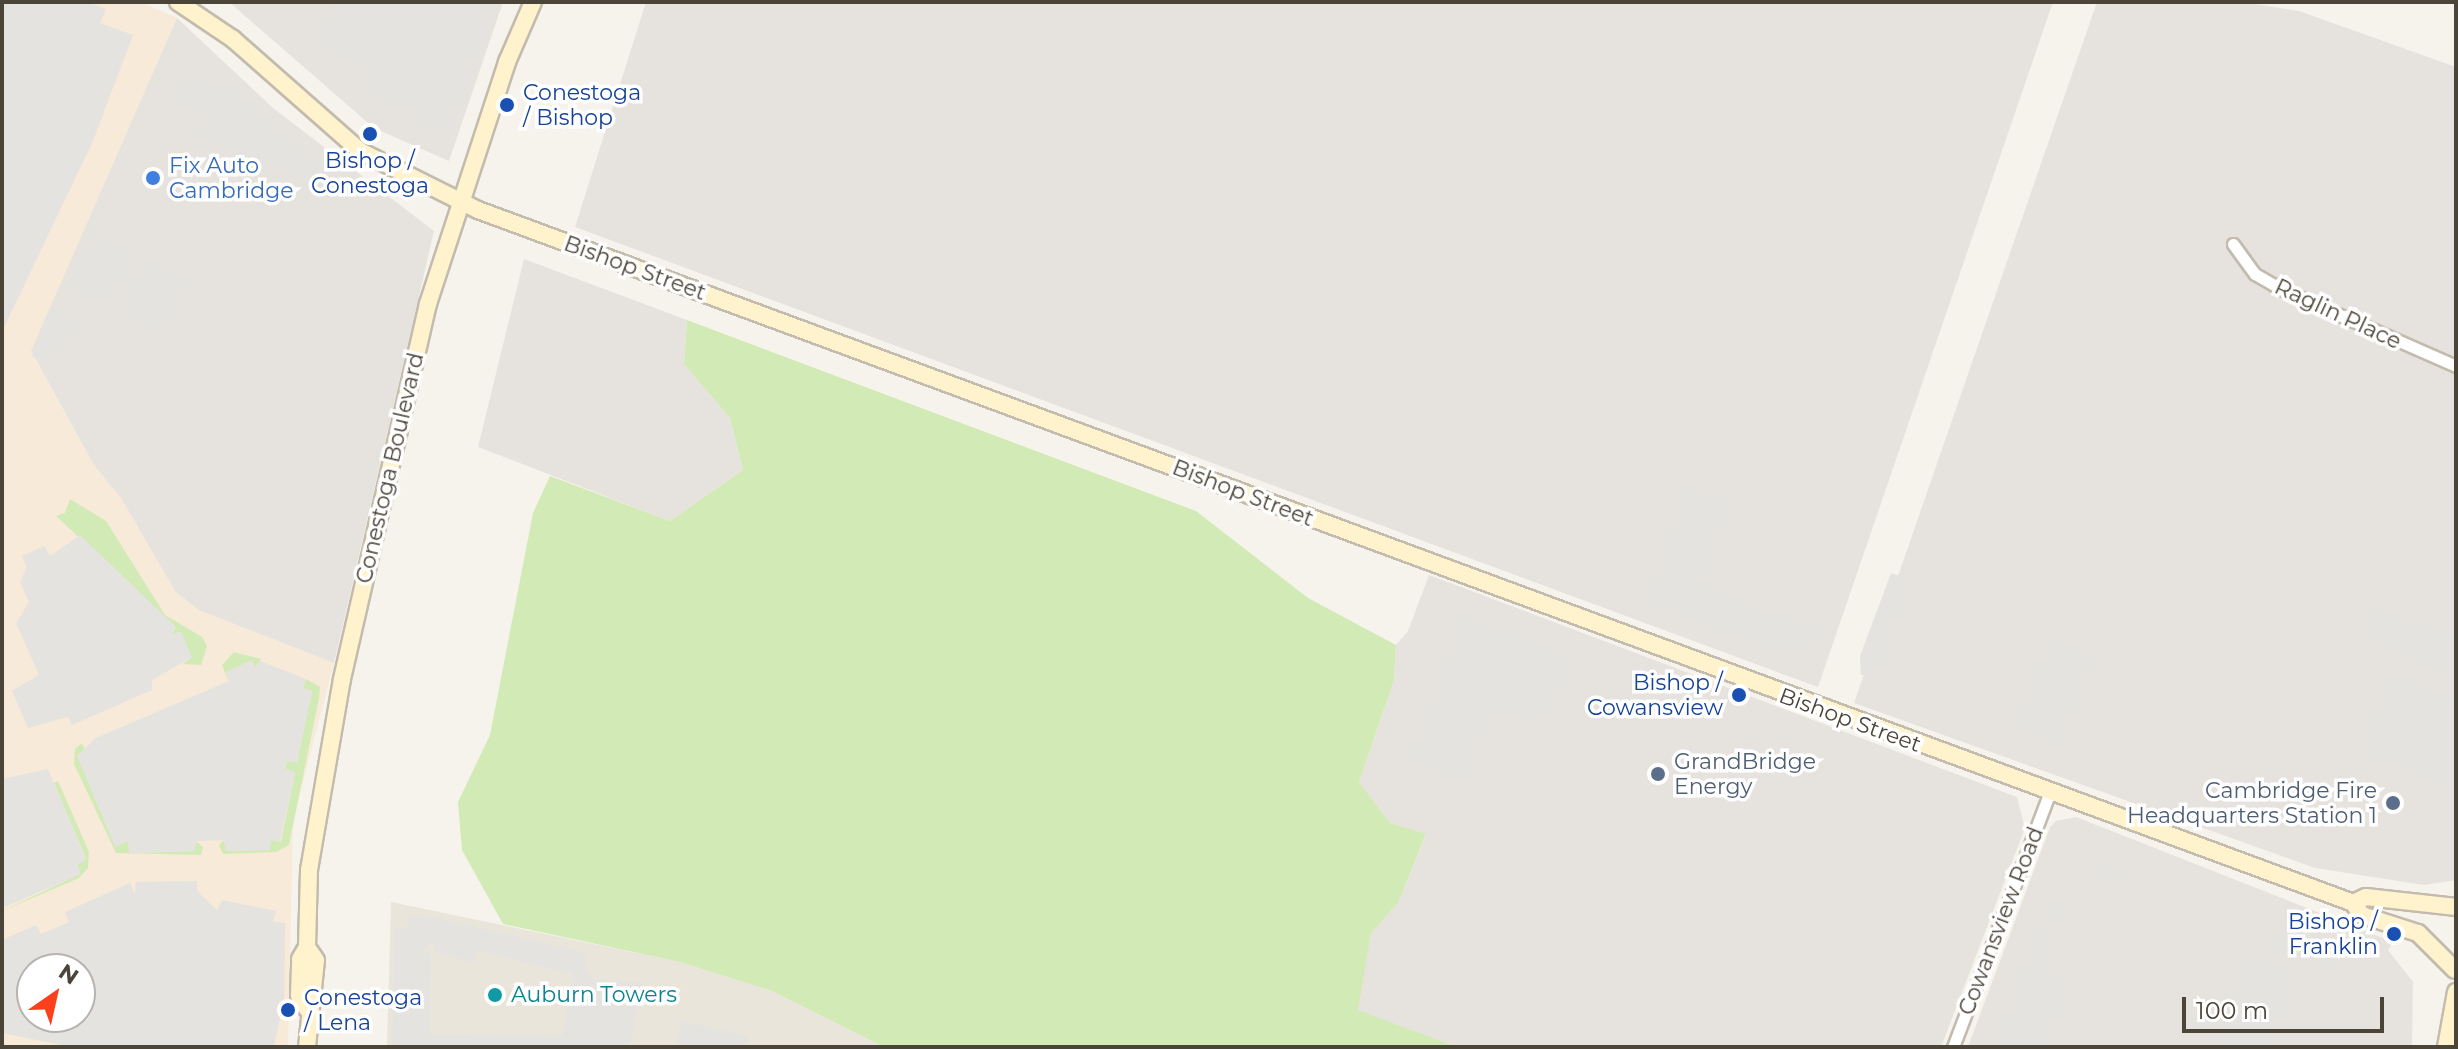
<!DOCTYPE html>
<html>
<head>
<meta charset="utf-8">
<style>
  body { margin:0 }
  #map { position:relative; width:2458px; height:1049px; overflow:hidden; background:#f6f3ec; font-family:Montserrat,sans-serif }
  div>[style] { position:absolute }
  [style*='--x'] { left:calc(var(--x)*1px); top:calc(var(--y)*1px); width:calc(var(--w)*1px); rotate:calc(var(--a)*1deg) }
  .residential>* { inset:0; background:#eae5da }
  .commercial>* { inset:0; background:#f7ead8 }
  .industrial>* { inset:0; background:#e6e2dd }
  .green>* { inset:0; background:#d2eab5 }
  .parking>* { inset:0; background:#e5e3e0 }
  .roads { filter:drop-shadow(2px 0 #c2bbae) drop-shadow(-2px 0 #c2bbae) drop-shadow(0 2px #c2bbae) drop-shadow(0 -2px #c2bbae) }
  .street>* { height:11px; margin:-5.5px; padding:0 5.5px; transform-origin:5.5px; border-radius:5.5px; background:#fff }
  .secondary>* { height:16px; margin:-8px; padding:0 8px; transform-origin:8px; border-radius:8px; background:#fff3cd }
  .dots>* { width:22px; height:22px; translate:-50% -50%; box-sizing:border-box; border:4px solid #fff; border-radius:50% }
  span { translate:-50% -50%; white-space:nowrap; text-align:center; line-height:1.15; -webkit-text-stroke:7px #fff; paint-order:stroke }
  .transit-label { font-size:22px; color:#164399 }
  .left { translate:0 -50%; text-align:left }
  .right { translate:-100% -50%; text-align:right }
  .shop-label { font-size:22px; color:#366cbe }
  .street-label { font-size:22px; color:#4b4439 }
  .service-label { font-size:22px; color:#4e5e75 }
  .culture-label { font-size:22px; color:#0d838f }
  .frame { position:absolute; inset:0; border:4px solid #4b4439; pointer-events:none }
  .north { position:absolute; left:16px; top:953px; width:80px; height:80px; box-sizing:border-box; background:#fff; border:2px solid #b7b4b0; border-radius:50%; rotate:34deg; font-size:22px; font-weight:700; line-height:32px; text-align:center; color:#4b4439 }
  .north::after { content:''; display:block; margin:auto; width:28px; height:36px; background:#fc3f1d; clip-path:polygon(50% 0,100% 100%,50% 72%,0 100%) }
  .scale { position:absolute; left:2182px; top:997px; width:202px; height:36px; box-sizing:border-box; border:4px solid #4b4439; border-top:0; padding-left:10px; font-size:24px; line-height:28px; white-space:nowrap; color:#4b4439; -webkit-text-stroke:6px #fff; paint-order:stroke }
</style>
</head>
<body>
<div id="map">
  <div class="residential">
    <div style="clip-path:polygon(391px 902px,680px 962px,772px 991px,884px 1047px,387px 1047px)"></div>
  </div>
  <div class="commercial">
    <div style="clip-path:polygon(evenodd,2px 2px,140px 2px,177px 18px,31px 352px,94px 465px,121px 498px,177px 592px,199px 610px,334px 663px,293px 820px,288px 1047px,2px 1047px,2px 2px,32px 969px,80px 969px,80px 1017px,32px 1017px,32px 969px)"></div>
  </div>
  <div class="industrial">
    <div style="clip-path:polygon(229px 2px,503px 2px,449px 161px,374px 128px)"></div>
    <div style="clip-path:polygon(646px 2px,2053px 2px,1818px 687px,575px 227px)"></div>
    <div style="clip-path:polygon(2097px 2px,2243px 2px,2299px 11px,2456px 67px,2456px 880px,2424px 885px,2315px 868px,1854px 703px)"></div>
    <div style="clip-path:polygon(177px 18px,273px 108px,434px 231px,334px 663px,199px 610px,176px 592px,121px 498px,94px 465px,31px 351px)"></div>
    <div style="clip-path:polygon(524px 259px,687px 320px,684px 364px,730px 418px,743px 470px,670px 521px,478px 447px)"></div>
    <div style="clip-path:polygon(1429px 575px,2017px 797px,2025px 828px,1941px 1047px,1457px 1047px,1357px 1010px,1371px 933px,1398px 903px,1426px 835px,1390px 823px,1359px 782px,1394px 680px,1396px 645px,1408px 631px)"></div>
    <div style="clip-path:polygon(2076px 817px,2393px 942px,2388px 950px,2413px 982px,2412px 1047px,1968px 1047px,2050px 827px,2056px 821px)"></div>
  </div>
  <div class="green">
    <div style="clip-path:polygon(687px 320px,1196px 511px,1308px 598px,1396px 645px,1394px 680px,1359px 782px,1390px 823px,1426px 834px,1398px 903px,1371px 933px,1358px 1010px,1457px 1047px,884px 1047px,772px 991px,680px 962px,503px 924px,462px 850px,458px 802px,490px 735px,533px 513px,550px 476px,670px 521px,743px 470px,730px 418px,684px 364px)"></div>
    <div style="clip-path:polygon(70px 499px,106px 521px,165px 615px,202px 637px,207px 646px,201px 665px,183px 664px,191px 658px,180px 632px,171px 635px,176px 627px,56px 516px,65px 513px)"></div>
    <div style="clip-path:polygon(234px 652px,261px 659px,257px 667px,226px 672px,228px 681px,222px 665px)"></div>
    <div style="clip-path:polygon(306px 679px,320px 687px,319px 698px,289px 845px,276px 852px,223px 854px,219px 845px,224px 840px,226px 851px,269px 850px,271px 840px,281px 842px,295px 772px,285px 769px,287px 761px,297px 762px,312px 691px,303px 688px)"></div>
    <div style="clip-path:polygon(82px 743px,86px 752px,77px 756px,129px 842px,130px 853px,194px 851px,196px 841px,203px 847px,201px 855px,116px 853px,74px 764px,75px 749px)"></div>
    <div style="clip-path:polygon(58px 781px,89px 852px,88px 868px,79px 878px,2px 911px,80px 874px,77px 864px,86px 859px,54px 783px)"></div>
  </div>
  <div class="parking">
    <div style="clip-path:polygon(2px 2px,87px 2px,106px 9px,100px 23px,133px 35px,93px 141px,2px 332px)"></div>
    <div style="clip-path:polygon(331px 2px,496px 2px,448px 135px,405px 120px,408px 108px,363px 92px,372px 68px,315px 47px)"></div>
    <div style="clip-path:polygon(194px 70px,223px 92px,233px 85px,306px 153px,336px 169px,332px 176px,341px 181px,331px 204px,305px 194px,310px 184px,195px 136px,203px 117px,165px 100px)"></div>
    <div style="clip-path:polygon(92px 230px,138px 250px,116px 298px,103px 293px,98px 304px,66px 290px)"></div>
    <div style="clip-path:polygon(142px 256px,192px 279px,166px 335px,117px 313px)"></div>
    <div style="clip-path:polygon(50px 307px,81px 319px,71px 346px,63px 343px,55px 365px,32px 356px)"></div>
    <div style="clip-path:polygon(1686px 484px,1734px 501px,1705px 586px,1760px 605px,1757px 614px,1769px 618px,1773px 609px,1826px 627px,1819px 646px,1806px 642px,1800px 658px,1644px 603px)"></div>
    <div style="clip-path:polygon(80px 535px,176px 627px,171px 635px,181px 632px,192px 657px,152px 680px,152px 690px,72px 725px,68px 717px,28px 728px,12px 691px,39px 675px,16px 623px,29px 602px,20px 582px,27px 567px,22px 556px,44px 546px,50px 556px)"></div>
    <div style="clip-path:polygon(1891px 573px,1913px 581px,1878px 675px,1861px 675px,1860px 656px)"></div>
    <div style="clip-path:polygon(2204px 575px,2210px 578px,2141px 763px,2135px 761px)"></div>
    <div style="clip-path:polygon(2374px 606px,2456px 637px,2456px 676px,2361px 640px)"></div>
    <div style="clip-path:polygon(1461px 614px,1576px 656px,1553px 718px,1539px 713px,1535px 724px,1495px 709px,1468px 781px,1408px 759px)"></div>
    <div style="clip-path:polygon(2048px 637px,2097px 658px,2059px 748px,2010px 727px)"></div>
    <div style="clip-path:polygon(252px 660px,255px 667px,260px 661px,306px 679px,303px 688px,312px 692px,297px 762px,287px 761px,285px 769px,295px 772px,280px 842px,271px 840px,270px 850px,226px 851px,224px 840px,196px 841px,195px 851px,129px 853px,128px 841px,115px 847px,77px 756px,96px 738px,229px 681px,226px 672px)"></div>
    <div style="clip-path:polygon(2389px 673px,2456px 698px,2456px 790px,2359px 753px)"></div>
    <div style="clip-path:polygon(48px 769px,86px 860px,77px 864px,81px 874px,2px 908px,2px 779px)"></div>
    <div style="clip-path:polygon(2094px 861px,2125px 872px,2120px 886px,2089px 875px)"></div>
    <div style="clip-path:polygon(evenodd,197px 881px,197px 891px,217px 910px,222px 900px,276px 911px,273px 922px,285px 923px,284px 1000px,274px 1047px,71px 1047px,2px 1033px,2px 940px,36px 925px,41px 934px,69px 922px,65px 912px,130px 883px,135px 894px,136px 882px,197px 881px,32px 969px,80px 969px,80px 1017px,32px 1017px,32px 969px)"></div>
    <div style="clip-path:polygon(2047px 898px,2066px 904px,2049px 948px,2061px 953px,2054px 973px,2074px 980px,2050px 1047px,1993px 1047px)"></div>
    <div style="clip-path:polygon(evenodd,409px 916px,438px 918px,588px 954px,585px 968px,593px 979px,643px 983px,629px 1047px,392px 1047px,395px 928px,408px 928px,409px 916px,434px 941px,435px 952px,474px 963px,477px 951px,574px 974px,562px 1036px,430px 1034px,431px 953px,421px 952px,434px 941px)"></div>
    <div style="clip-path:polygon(2280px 924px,2344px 947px,2335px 971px,2271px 948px)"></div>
    <div style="clip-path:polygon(2245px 953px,2300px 973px,2273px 1047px,2211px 1047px)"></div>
    <div style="clip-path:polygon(682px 1021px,747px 1036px,750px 1047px,676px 1047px)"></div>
  </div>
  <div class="roads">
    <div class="street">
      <div style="--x:2233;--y:244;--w:37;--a:54"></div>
      <div style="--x:2255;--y:274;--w:32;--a:30"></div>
      <div style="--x:2283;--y:290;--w:189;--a:23.7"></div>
      <div style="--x:1953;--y:1047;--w:271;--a:-69.2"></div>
    </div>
    <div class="secondary">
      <div style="--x:178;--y:2;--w:66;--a:33.9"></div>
      <div style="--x:233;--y:39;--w:169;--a:41.4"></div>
      <div style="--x:360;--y:151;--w:132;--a:26.6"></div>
      <div style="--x:478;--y:210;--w:1999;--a:20.28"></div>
      <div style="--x:2353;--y:903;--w:15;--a:53"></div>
      <div style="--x:2362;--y:915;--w:59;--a:17.8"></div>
      <div style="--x:2418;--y:933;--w:52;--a:45"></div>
      <div style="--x:2353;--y:903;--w:14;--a:-25"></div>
      <div style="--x:2366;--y:897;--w:91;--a:6.3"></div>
      <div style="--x:307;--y:1009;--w:16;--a:-120"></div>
      <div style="--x:299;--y:995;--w:36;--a:-88"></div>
      <div style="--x:300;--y:959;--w:14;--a:-60"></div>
      <div style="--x:307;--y:947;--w:77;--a:-88.5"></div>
      <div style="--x:309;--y:870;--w:194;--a:-80.2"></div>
      <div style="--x:342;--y:679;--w:385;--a:-77.1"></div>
      <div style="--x:428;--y:304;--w:255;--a:-71.9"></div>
      <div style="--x:507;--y:62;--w:65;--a:-66.6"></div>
      <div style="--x:307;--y:1047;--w:87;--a:-84.1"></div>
      <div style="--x:316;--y:960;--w:16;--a:-125"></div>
      <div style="--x:2446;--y:1047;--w:56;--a:-79.7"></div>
    </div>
  </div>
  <div class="dots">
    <div style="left:507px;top:105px;background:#1a4fb4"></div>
    <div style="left:370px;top:134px;background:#1a4fb4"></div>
    <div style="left:153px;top:178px;background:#3f7fe0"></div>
    <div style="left:1739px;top:695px;background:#1a4fb4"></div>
    <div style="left:1658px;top:774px;background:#5c6f8a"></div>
    <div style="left:2393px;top:803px;background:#5c6f8a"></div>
    <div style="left:2394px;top:934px;background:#1a4fb4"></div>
    <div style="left:495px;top:995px;background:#0f9aa8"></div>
    <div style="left:288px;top:1010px;background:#1a4fb4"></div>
  </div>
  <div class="transit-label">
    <span class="left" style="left:523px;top:105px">Conestoga<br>/ Bishop</span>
    <span style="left:370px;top:173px">Bishop /<br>Conestoga</span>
    <span class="right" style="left:1723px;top:695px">Bishop /<br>Cowansview</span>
    <span class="right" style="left:2378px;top:934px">Bishop /<br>Franklin</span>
    <span class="left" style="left:304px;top:1010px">Conestoga<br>/ Lena</span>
  </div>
  <div class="shop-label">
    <span class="left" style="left:169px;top:178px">Fix Auto<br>Cambridge</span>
  </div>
  <div class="street-label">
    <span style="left:635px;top:268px;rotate:20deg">Bishop Street</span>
    <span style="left:2338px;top:314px;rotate:25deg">Raglin Place</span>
    <span style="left:390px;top:468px;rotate:-77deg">Conestoga Boulevard</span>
    <span style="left:1243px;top:493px;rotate:21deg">Bishop Street</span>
    <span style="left:1850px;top:720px;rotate:20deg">Bishop Street</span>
    <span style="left:2001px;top:921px;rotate:-69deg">Cowansview Road</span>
  </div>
  <div class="service-label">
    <span class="left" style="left:1674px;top:774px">GrandBridge<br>Energy</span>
    <span class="right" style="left:2377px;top:803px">Cambridge Fire<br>Headquarters Station 1</span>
  </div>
  <div class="culture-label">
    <span class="left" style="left:511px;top:995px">Auburn Towers</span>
  </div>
  <div class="frame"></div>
  <div class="north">N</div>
  <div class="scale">100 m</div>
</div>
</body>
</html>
